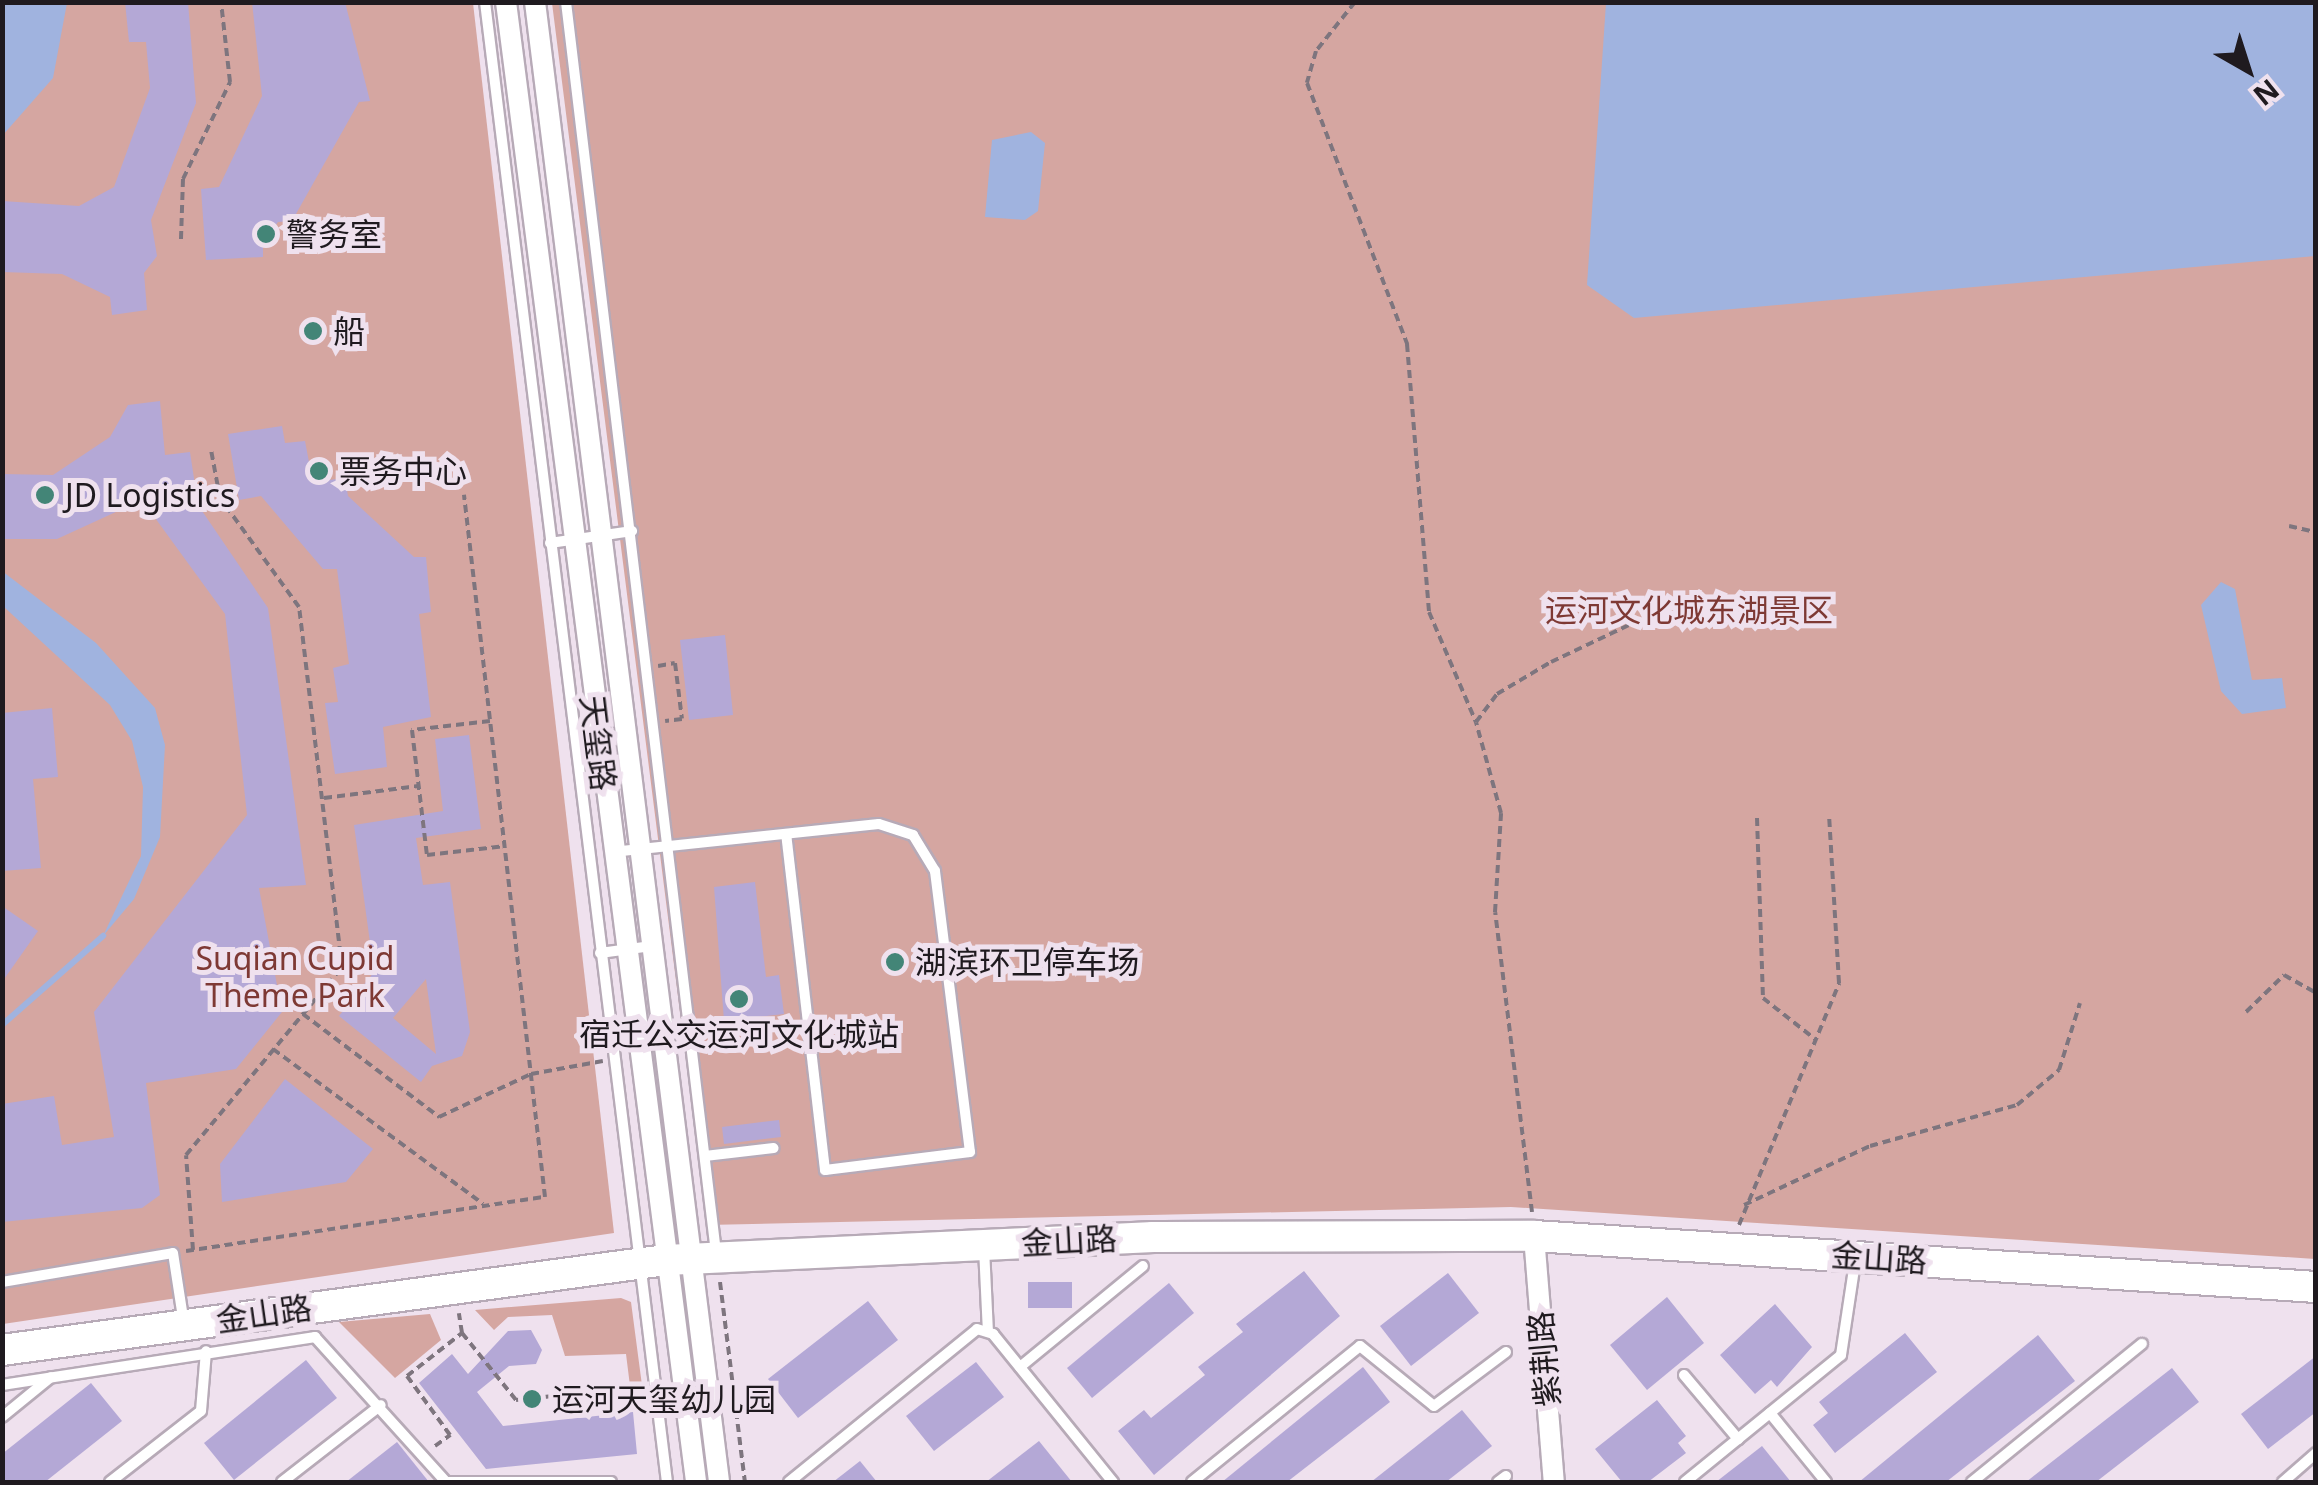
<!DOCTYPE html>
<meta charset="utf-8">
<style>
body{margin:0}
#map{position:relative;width:2318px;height:1485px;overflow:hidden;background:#efe1ee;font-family:"Noto Sans","Noto Sans SC",sans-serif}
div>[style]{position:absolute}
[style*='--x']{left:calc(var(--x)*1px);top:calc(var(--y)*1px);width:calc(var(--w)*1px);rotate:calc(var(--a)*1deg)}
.green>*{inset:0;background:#d5a6a1}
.water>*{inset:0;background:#a0b3df}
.stream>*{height:6px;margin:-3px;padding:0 3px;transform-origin:3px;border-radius:3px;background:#a0b3df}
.building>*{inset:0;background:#b4a8d6}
.path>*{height:4px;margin-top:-2px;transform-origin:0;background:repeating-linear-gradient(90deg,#7e757e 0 8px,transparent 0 13px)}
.roads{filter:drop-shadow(2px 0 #b7aab7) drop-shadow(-2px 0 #b7aab7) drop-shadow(0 2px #b7aab7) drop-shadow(0 -2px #b7aab7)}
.lane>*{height:10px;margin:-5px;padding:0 5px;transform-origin:5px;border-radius:5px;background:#fff}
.street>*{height:20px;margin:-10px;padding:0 10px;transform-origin:10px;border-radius:10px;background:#fff}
.secondary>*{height:30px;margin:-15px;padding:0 15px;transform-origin:15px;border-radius:15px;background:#fff}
.dots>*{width:28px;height:28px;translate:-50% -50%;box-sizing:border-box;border:5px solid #efe1ee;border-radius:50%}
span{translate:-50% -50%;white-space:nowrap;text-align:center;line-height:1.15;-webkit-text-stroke:10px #efe1ee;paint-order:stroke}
.poi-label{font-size:32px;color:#1f1a1f}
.left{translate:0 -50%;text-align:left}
.park-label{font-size:32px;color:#7e3934}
.street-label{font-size:32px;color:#1f1a1f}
.frame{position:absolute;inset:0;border:5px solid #1f1a1f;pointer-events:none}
.north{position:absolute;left:2198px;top:20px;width:100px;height:100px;-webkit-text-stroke:8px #efe1ee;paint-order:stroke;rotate:141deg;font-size:28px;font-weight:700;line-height:40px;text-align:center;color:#1f1a1f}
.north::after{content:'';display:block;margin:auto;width:35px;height:45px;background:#1f1a1f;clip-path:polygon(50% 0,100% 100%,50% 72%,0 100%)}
</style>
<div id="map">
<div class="green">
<div style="clip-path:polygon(2px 3px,473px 3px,614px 1233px,3px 1324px)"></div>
<div style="clip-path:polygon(552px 3px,2315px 3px,2315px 1259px,1511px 1207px,707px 1225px)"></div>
<div style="clip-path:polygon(621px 1298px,631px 1302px,643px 1393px,631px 1394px,626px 1354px,565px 1356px,552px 1315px,508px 1317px,494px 1330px,475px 1310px)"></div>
<div style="clip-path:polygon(430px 1314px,441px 1340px,395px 1378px,339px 1322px)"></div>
</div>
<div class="water">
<div style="clip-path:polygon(3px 2px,67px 3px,53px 78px,3px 135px)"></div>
<div style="clip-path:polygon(1606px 3px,2315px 3px,2315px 256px,1634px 318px,1587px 285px)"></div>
<div style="clip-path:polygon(1031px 132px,1045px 143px,1038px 211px,1025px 220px,985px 217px,992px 140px)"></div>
<div style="clip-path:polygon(2px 571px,96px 643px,155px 708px,165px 745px,160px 837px,134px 899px,103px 936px,141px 856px,143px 787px,132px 741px,110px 705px,3px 606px)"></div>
<div style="clip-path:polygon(2221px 582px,2235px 589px,2252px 680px,2282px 678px,2286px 708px,2242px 714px,2221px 691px,2201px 605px)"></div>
</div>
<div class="stream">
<div style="--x:2;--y:1025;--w:135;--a:-41.4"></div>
</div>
<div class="building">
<div style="clip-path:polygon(125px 2px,188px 2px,196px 103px,151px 220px,157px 256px,144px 273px,147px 310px,112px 315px,110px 297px,62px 274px,2px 272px,2px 201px,79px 206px,114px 187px,150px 88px,146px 42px,129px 42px)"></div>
<div style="clip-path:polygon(252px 2px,345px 2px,370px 101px,359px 102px,292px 221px,278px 222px,263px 243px,263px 257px,206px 260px,201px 189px,219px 187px,262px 96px)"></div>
<div style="clip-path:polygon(160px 401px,165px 455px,190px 452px,198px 505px,268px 608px,306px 885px,259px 888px,282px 1012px,236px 1069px,146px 1083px,160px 1195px,142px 1208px,2px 1222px,2px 1104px,54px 1096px,62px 1145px,114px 1137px,94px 1012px,247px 815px,225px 614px,142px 500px,57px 539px,2px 539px,2px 474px,53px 475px,110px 437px,128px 405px)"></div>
<div style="clip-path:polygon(282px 426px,285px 443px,305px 441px,309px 462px,325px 458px,329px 480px,345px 478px,348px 496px,414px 557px,426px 557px,431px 612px,419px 614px,431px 717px,383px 727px,387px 767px,335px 774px,325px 703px,338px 702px,333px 668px,349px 664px,337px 569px,323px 569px,261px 496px,239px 500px,228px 434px)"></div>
<div style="clip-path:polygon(725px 635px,733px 715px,689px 720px,680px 640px)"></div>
<div style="clip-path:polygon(52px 708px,58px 777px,33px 779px,41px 868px,2px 871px,2px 713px)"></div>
<div style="clip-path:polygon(evenodd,469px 735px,481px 829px,416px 838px,423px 885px,450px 882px,470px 1032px,462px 1056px,432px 1066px,421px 1082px,339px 1016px,374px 972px,354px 825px,443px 811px,435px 739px,469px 735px,426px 979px,436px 1054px,393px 1018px,426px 979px)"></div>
<div style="clip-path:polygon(755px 882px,766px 977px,779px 975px,784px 1014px,724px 1021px,714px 887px)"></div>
<div style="clip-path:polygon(2px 906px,38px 931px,2px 982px)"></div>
<div style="clip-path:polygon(285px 1079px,373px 1149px,346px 1182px,222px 1202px,220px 1164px)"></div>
<div style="clip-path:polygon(779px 1120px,781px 1137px,724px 1144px,722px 1127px)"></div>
<div style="clip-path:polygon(1304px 1271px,1340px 1316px,1154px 1475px,1118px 1431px,1144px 1410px,1151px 1418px,1205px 1375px,1198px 1367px,1243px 1332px,1236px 1324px)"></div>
<div style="clip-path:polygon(1448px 1273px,1479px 1313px,1411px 1366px,1380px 1326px)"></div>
<div style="clip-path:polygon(1028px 1282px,1072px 1282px,1072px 1308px,1028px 1308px)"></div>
<div style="clip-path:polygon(1169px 1283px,1194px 1313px,1092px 1398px,1067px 1368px)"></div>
<div style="clip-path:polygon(1667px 1297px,1704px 1343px,1647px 1390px,1610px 1345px)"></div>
<div style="clip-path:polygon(868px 1301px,898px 1340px,798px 1418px,768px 1379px)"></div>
<div style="clip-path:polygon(1775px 1304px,1812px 1347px,1777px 1387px,1771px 1380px,1755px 1394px,1720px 1355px)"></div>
<div style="clip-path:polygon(531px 1330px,542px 1350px,536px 1364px,509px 1366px,477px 1392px,503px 1426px,633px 1412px,637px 1454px,486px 1469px,419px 1383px,452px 1354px,468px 1374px,508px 1331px)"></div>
<div style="clip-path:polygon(1905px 1333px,1937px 1372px,1835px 1453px,1813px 1425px,1828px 1413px,1819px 1402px)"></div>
<div style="clip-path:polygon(2038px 1335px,2075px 1381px,1946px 1482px,1859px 1482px)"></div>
<div style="clip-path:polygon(2316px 1356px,2316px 1412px,2268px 1449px,2241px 1414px)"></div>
<div style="clip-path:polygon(306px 1360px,337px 1398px,234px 1480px,204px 1443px)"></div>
<div style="clip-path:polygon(976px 1362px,1004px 1397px,934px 1451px,906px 1416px)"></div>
<div style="clip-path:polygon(1363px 1367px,1390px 1402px,1287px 1482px,1222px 1482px)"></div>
<div style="clip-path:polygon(2172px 1368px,2199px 1402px,2096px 1482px,2026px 1482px)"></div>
<div style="clip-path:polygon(91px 1383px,122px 1421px,45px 1482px,2px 1482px,2px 1454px)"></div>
<div style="clip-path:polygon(1657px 1400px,1686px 1436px,1678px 1443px,1686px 1453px,1648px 1482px,1622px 1482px,1595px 1449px)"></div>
<div style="clip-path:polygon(1462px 1410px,1492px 1446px,1446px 1482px,1371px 1482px)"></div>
<div style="clip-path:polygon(1039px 1441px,1072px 1482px,986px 1482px)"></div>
<div style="clip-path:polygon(397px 1442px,429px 1482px,346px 1482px)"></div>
<div style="clip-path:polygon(1762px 1446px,1791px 1482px,1716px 1482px)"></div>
<div style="clip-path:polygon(860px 1461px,877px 1482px,833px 1482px)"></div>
</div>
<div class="path">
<div style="--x:1355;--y:2;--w:63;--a:128.5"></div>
<div style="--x:1316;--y:51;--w:33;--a:106"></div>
<div style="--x:1307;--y:83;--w:280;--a:69"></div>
<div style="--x:1407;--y:344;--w:269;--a:85.3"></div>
<div style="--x:1429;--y:612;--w:120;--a:66.9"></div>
<div style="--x:181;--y:239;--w:60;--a:-88.1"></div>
<div style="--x:183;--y:179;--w:108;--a:-64.1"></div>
<div style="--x:230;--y:82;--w:81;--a:-96.4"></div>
<div style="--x:2289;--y:526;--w:28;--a:13"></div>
<div style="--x:658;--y:666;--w:17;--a:-10"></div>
<div style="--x:675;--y:663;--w:56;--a:82.9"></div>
<div style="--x:682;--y:719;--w:17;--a:173"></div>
<div style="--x:490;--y:721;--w:79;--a:173.4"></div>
<div style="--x:412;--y:730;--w:126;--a:83.2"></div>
<div style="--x:427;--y:855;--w:79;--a:-6.6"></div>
<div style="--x:324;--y:798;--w:95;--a:-7.3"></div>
<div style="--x:1757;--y:818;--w:180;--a:88.1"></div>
<div style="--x:1763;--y:998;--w:66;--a:38.3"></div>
<div style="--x:2246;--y:1012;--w:53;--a:-44.2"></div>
<div style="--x:2284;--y:975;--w:37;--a:29"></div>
<div style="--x:303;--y:1014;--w:171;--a:37.1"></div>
<div style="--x:439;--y:1117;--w:102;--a:-25.1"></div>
<div style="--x:531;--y:1074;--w:73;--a:-10.2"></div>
<div style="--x:273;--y:1049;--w:261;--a:36.4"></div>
<div style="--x:1744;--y:1205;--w:139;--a:-25.1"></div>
<div style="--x:1870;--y:1146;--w:153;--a:-15.6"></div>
<div style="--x:2017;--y:1105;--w:55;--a:-39.8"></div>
<div style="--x:2059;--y:1070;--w:70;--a:-72.6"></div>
<div style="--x:1532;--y:1212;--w:302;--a:-97"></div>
<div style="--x:1495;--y:912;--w:99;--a:-86.5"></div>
<div style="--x:1501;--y:813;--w:94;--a:-105.4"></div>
<div style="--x:1476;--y:722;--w:35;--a:-53"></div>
<div style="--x:1497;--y:694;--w:63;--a:-30.7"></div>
<div style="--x:1551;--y:662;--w:154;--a:-25.4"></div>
<div style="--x:1739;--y:1225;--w:262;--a:-67.5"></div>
<div style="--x:1839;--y:983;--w:169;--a:-93.4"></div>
<div style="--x:193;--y:1250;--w:95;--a:-94.2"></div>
<div style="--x:186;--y:1155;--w:244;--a:-50.3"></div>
<div style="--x:342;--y:967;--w:363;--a:-96.8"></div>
<div style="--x:299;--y:607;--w:135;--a:-125.9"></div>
<div style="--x:220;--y:498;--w:49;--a:-100.6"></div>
<div style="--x:186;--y:1251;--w:363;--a:-8.6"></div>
<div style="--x:545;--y:1197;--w:707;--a:-96.58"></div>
<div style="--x:720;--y:1282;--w:202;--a:82.9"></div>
<div style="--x:462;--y:1333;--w:86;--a:51.1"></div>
<div style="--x:516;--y:1400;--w:112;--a:-6.2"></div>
<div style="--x:435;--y:1446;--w:19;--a:-36"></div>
<div style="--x:450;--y:1435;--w:73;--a:-126.1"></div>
<div style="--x:407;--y:1376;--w:70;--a:-38"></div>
<div style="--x:462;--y:1333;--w:20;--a:-99"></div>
</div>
<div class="roads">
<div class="lane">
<div style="--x:485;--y:2;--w:1491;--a:82.99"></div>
<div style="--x:566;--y:2;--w:1260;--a:83.16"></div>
<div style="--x:550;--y:543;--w:83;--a:-8.3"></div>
<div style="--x:612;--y:852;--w:268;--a:-6"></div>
<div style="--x:879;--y:824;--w:36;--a:18"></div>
<div style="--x:913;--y:835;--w:42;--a:58.6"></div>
<div style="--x:935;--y:871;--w:283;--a:82.9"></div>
<div style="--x:970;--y:1152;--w:146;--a:172.9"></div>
<div style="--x:825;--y:1170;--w:337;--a:-96.6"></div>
<div style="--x:600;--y:953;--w:52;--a:-7.7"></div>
<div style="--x:705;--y:1156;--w:69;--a:-6.6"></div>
<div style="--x:984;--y:1248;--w:84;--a:87.3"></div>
<div style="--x:2;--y:1282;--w:173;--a:-9.6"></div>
<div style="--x:173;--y:1253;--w:72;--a:81.2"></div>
<div style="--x:1020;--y:1367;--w:159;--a:-39.4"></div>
<div style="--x:1684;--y:1375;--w:84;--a:49.8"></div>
<div style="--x:2;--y:1385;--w:317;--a:-8.7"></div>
<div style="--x:315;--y:1337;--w:195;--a:47.9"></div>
<div style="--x:1770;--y:1413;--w:89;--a:50.9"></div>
<div style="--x:2;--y:1417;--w:63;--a:-39.2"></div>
<div style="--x:110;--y:1482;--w:115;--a:-38"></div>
<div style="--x:201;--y:1411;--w:60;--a:-85.2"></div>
<div style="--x:282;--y:1482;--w:125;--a:-37.9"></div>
<div style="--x:448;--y:1482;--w:163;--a:0"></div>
<div style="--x:789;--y:1482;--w:242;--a:-39.1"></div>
<div style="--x:977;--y:1329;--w:17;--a:17"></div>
<div style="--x:993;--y:1334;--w:191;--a:51"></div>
<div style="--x:1192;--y:1482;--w:216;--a:-39"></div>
<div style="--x:1360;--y:1346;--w:95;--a:39"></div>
<div style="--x:1434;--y:1406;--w:90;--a:-36.9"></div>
<div style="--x:1498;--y:1482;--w:10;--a:-37"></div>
<div style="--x:1685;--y:1482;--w:201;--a:-39.1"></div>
<div style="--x:1841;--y:1355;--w:94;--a:-81.4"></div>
<div style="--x:1972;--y:1482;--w:219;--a:-39.1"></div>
<div style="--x:2283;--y:1482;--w:44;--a:-41.3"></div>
</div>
<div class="street">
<div style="--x:506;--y:2;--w:1492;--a:82.68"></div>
<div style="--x:535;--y:2;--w:1491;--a:82.91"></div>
<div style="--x:1534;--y:1236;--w:247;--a:85.4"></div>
</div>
<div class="secondary">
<div style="--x:2;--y:1350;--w:670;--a:-7.72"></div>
<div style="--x:666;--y:1260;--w:488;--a:-2.7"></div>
<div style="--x:1153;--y:1237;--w:381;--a:-0.2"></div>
<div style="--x:1534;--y:1236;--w:784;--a:3.73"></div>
</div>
</div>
<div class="dots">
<div style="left:266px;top:234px;background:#438577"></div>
<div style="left:313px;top:331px;background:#438577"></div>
<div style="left:319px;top:471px;background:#438577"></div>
<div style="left:45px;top:495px;background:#438577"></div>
<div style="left:895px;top:962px;background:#438577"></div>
<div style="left:739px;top:999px;background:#438577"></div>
<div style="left:532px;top:1399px;background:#438577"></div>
</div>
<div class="poi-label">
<span class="left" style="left:286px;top:234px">警务室</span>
<span class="left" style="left:333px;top:331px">船</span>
<span class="left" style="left:339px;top:471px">票务中心</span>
<span class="left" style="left:65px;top:495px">JD Logistics</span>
<span class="left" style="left:915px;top:962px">湖滨环卫停车场</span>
<span style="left:739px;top:1034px">宿迁公交运河文化城站</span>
<span class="left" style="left:552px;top:1399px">运河天玺幼儿园</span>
</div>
<div class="park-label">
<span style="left:1689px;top:610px">运河文化城东湖景区</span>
<span style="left:295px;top:977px">Suqian Cupid<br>Theme Park</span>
</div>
<div class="street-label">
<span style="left:598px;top:743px;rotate:83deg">天玺路</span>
<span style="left:1069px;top:1241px;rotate:-3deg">金山路</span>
<span style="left:1879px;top:1258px;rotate:4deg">金山路</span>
<span style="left:264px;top:1314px;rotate:-8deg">金山路</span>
<span style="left:1544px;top:1359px;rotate:-95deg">紫荆路</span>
</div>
<div class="frame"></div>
<div class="north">N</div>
</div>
